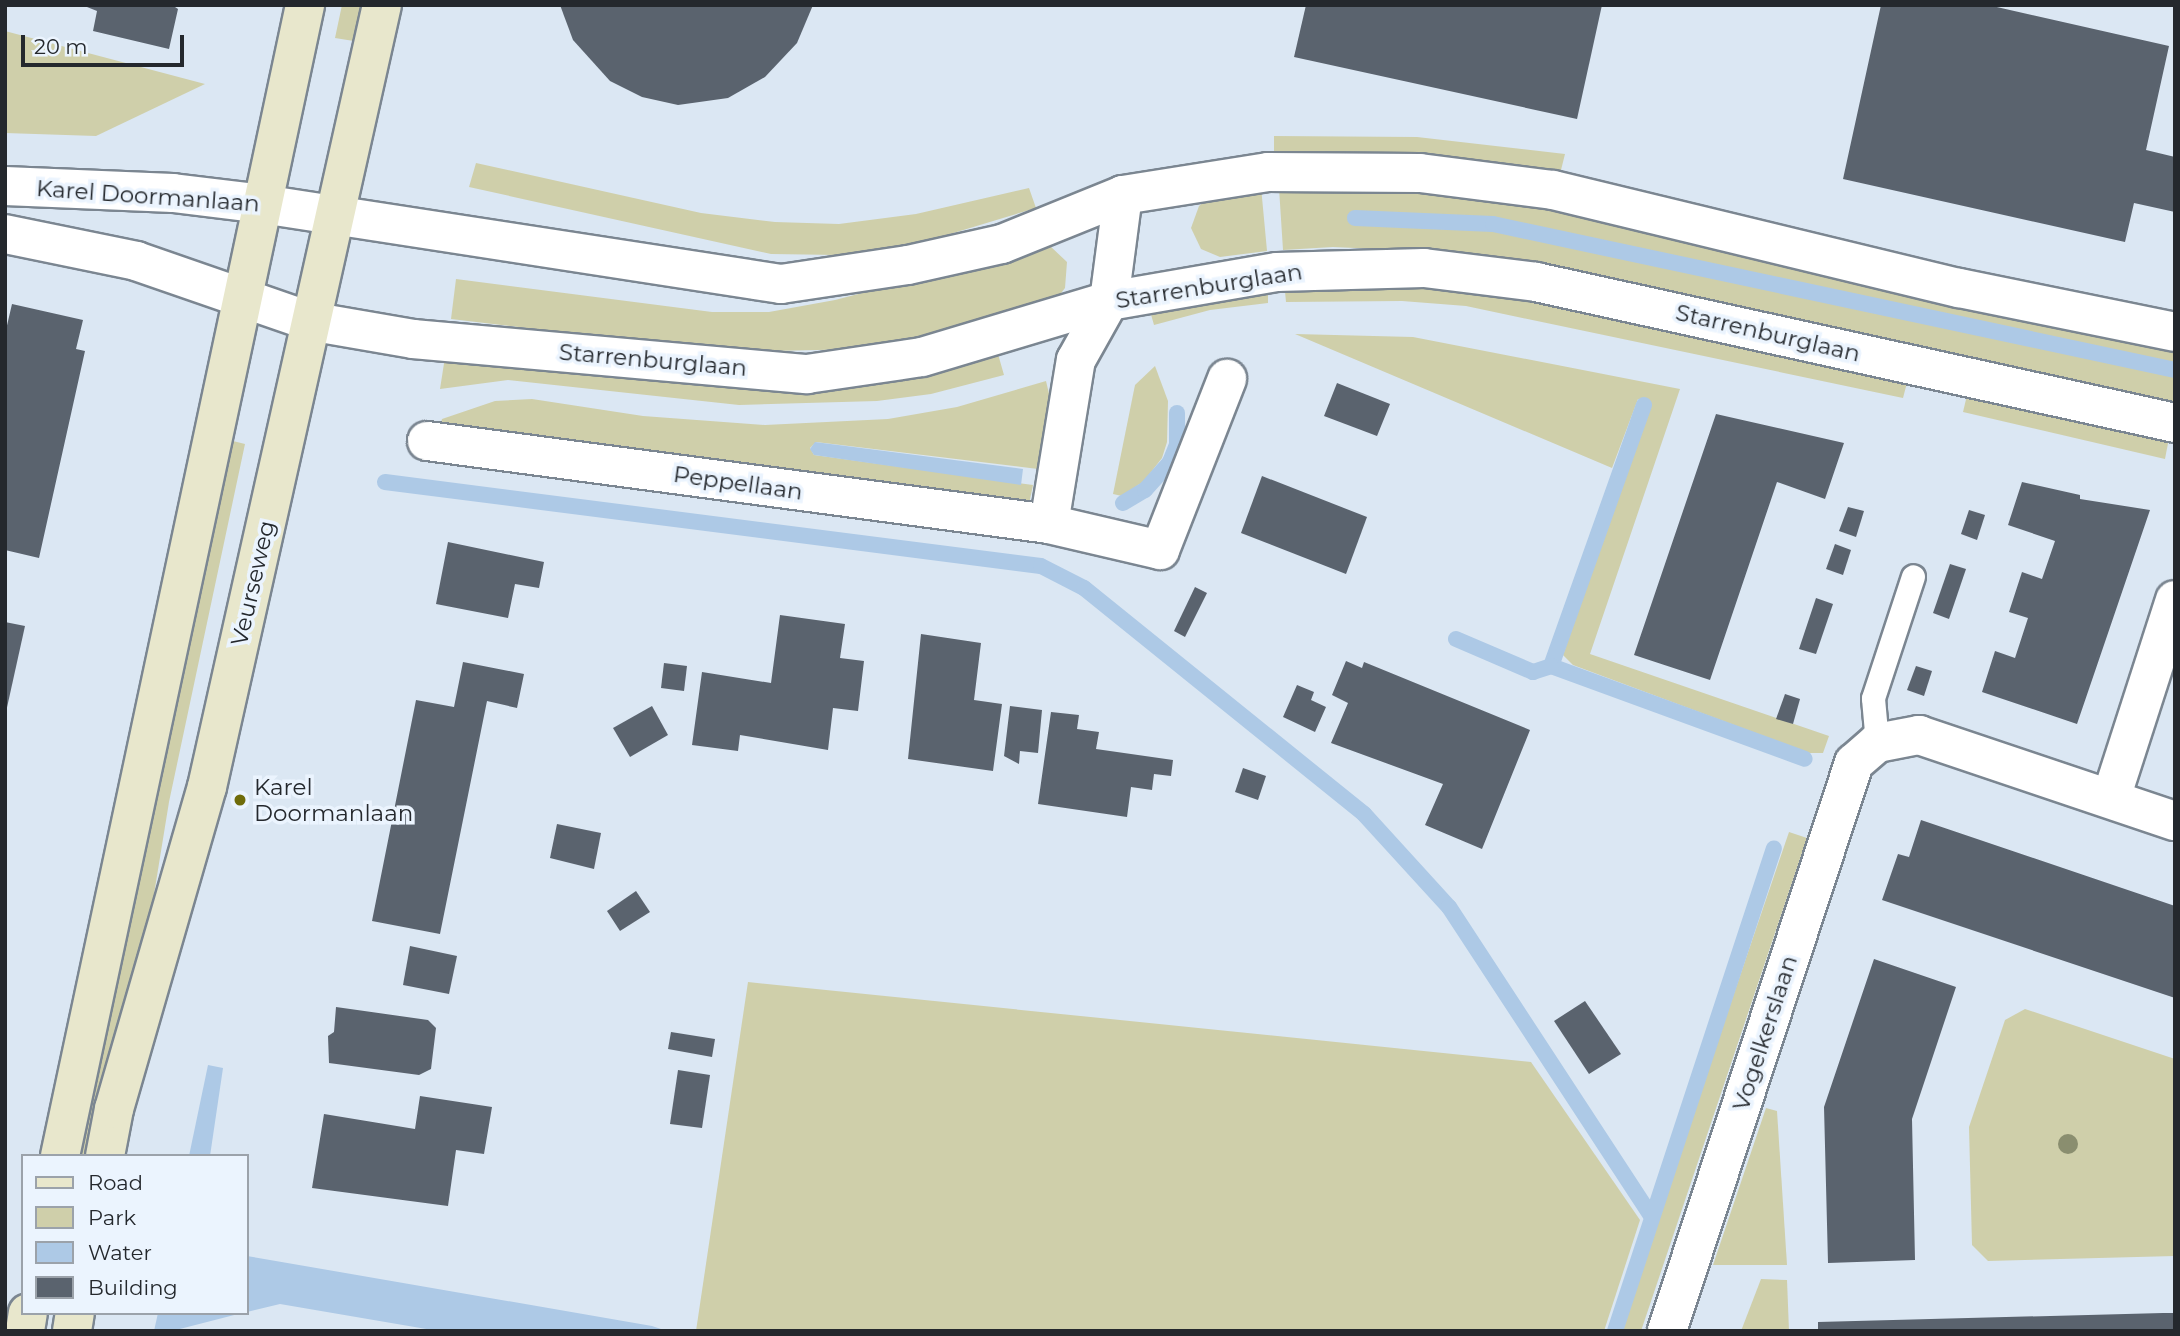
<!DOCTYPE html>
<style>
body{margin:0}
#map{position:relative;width:2180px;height:1336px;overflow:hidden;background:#dbe7f3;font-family:Montserrat,sans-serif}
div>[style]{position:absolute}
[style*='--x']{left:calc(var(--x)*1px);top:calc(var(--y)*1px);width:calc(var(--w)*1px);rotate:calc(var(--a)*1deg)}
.green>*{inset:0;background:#cfcfaa}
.water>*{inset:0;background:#adc9e6}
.stream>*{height:16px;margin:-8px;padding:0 8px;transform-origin:8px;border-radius:8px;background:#adc9e6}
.building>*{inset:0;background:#5a636e}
.roads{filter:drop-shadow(2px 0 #7b8691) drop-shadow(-2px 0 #7b8691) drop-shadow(0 2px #7b8691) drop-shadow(0 -2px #7b8691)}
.service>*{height:23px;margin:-11.5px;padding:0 11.5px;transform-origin:11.5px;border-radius:11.5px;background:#fff}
.minor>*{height:38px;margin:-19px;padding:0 19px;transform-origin:19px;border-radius:19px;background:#fff}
.tertiary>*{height:38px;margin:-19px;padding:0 19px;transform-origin:19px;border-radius:19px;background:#fff}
.secondary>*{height:38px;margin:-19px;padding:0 19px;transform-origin:19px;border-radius:19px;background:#e8e7cc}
.trees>*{width:20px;height:20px;margin:-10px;border-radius:50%;background:#8a8e6f}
.dots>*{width:19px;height:19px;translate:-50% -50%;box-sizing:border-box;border:4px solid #ebf4fe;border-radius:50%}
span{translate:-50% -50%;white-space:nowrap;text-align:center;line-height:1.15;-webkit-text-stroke:7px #ebf4fe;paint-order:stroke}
.street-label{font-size:23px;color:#24282d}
.poi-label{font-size:23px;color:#24282d}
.left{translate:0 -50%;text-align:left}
.frame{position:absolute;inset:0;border:7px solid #24282d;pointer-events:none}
.legend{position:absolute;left:21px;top:1154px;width:228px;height:161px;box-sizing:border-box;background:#ebf4fe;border:2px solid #9ba2aa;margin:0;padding:9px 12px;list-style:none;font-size:21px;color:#24282d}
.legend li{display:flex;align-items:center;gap:14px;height:35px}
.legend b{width:35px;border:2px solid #9ba2aa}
.scale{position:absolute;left:21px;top:35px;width:163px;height:32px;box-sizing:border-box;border:4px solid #24282d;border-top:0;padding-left:9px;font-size:21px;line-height:24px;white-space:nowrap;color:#24282d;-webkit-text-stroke:5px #ebf4fe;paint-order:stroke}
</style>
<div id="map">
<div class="green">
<div style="clip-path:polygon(342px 5px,368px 5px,360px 42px,335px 38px)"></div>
<div style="clip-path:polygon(5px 31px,205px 84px,96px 136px,5px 133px)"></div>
<div style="clip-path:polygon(1274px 136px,1417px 137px,1565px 154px,1560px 174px,1274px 156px)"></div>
<div style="clip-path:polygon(476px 163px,701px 213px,775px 222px,839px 224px,916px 214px,1029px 188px,1036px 208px,907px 247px,838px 255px,771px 254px,469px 187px)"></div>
<div style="clip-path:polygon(1261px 187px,1267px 251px,1220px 257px,1201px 249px,1191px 228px,1199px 206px,1216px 191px)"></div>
<div style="clip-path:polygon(1279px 188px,1490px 194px,2175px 341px,2175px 406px,1446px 252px,1333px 247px,1283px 250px)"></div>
<div style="clip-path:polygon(1049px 245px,1067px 262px,1065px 288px,1051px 306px,923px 340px,861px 349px,728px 352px,451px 319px,456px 279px,712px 312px,769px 312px,835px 300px)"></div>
<div style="clip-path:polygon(1367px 278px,1537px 296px,1908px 379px,1903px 398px,1466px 306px,1402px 301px,1286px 302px,1284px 281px)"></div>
<div style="clip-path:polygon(1268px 282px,1268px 303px,1210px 310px,1154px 325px,1148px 304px)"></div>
<div style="clip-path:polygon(1295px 334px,1413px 337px,1680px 389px,1590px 654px,1829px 736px,1823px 753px,1809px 753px,1573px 665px,1563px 655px,1651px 402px,1638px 399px,1612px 468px)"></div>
<div style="clip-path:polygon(998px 354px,1004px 375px,931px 394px,877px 401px,739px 405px,508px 380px,440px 389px,445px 357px)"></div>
<div style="clip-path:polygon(1155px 366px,1168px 401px,1167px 442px,1162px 458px,1144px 481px,1122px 496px,1113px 494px,1135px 385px)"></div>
<div style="clip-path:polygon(1046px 381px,1051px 402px,1038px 469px,816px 442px,810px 448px,814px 455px,1033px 485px,1029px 504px,440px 426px,442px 419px,495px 401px,532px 399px,643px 416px,765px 425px,888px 419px,957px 407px)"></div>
<div style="clip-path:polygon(1968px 391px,2169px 438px,2165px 459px,1963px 412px)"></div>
<div style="clip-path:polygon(225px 439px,245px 444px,169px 802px,150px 919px,92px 1156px,72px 1156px)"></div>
<div style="clip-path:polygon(1789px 832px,1807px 838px,1641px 1331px,1619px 1331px)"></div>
<div style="clip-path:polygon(748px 982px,1531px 1062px,1640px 1220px,1604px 1331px,696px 1331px)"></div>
<div style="clip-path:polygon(2025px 1009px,2175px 1059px,2175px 1256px,1988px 1261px,1972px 1245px,1969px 1127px,2005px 1020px)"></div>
<div style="clip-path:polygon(1766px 1108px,1777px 1111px,1787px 1265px,1713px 1265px)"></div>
<div style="clip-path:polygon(1761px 1279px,1787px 1280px,1789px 1331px,1741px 1331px)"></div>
</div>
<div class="water">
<div style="clip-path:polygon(815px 442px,1023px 469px,1021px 485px,814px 455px,810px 449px)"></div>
<div style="clip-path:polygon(208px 1065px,223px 1068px,210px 1156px,189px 1156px)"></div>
<div style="clip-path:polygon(247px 1256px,652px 1326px,667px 1331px,438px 1331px,280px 1304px,247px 1312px)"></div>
<div style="clip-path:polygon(158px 1313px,242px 1313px,172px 1331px,154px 1331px)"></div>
</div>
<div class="stream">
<div style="--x:1355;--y:218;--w:138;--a:2.5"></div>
<div style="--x:1493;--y:224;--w:697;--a:12.08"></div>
<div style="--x:1644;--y:405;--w:277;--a:109.6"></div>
<div style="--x:1551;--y:666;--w:270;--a:20.1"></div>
<div style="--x:385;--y:482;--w:661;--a:7.3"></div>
<div style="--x:1041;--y:566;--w:48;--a:27.1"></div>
<div style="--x:1084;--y:588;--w:360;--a:38.9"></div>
<div style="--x:1364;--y:814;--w:126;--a:47.6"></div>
<div style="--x:1449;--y:907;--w:367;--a:56.8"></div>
<div style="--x:1123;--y:503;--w:26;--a:-31"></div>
<div style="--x:1145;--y:490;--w:38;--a:-48"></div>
<div style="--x:1170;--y:462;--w:18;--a:-68"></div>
<div style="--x:1177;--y:445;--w:32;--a:-90"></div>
<div style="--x:1456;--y:639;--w:84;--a:23.2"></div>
<div style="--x:1533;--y:672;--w:19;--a:-18"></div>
<div style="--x:1615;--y:1331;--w:508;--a:-71.78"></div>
</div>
<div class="building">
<div style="clip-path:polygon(82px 5px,172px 5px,178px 9px,169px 49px,93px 31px,97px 11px)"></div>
<div style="clip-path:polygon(560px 5px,813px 5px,797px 43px,765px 77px,728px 98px,678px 105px,642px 97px,610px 81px,573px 40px)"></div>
<div style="clip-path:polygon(1306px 5px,1602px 5px,1577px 119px,1294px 57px)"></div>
<div style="clip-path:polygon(1881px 5px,1988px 5px,2169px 46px,2146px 150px,2175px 157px,2175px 212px,2134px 203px,2125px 242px,1843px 179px)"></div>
<div style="clip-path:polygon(12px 304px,83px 320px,76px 349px,85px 351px,39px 558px,5px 550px,5px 334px)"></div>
<div style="clip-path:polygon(1337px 383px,1390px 404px,1377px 436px,1324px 416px)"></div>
<div style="clip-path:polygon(1716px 414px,1844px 443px,1825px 499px,1777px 482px,1710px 680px,1634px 655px)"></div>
<div style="clip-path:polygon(1262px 476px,1367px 517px,1346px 574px,1241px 533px)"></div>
<div style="clip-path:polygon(2022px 482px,2080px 495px,2080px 499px,2150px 510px,2077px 724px,1982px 692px,1995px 651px,2015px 658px,2028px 618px,2009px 612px,2022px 572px,2042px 579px,2055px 541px,2008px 525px)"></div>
<div style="clip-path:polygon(1848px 507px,1864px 511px,1856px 537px,1839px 531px)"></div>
<div style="clip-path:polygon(1969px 510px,1985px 515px,1977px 540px,1961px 534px)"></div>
<div style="clip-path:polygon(448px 542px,544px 562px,539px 588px,515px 584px,508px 618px,436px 604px)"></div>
<div style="clip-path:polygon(1835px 544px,1851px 550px,1843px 575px,1826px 569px)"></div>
<div style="clip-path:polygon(1950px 564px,1966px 569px,1949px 619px,1933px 613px)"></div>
<div style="clip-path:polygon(1195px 587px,1207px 593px,1185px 637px,1174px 631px)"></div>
<div style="clip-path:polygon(1816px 598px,1833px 604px,1816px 654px,1799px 649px)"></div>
<div style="clip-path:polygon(780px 615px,845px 624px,840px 658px,864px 661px,858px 711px,833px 708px,828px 750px,740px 735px,738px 751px,692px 745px,702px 672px,771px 683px)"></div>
<div style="clip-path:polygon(5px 622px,25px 626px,6px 712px,5px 712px)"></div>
<div style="clip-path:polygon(921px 634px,981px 643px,974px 700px,1002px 704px,993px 771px,908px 759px)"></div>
<div style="clip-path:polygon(1346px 661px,1362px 668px,1364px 662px,1530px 730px,1482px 849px,1425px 825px,1443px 784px,1331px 743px,1348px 703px,1332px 695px)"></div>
<div style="clip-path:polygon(463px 662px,524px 674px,517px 708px,487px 701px,440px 934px,372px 921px,416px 700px,454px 707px)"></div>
<div style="clip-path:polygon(664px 663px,687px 666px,684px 691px,661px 688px)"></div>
<div style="clip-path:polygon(1916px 666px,1932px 671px,1924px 696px,1907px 690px)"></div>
<div style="clip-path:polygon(1297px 685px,1314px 692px,1311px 700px,1326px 707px,1315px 732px,1283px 717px)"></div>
<div style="clip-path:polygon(1785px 694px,1800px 699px,1793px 724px,1776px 719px)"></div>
<div style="clip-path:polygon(652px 706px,668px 735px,630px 757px,613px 728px)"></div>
<div style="clip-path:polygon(1010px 706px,1042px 710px,1038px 753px,1020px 751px,1019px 764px,1004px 756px)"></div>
<div style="clip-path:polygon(1051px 712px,1079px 715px,1077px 729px,1099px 732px,1096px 749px,1173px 760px,1171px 776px,1154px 774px,1152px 790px,1131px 787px,1127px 817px,1038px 804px)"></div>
<div style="clip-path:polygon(1243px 768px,1266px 776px,1258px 800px,1235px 792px)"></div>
<div style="clip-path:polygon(1921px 820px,2175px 906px,2175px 998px,1882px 900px,1898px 854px,1909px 857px)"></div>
<div style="clip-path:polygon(557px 824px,601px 833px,594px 869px,550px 858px)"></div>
<div style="clip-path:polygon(636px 891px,650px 912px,620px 931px,607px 911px)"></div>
<div style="clip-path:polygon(410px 946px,457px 956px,449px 994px,403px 985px)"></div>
<div style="clip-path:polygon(1874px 959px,1956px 987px,1912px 1119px,1915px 1260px,1828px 1263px,1824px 1107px)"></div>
<div style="clip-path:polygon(1585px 1001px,1621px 1054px,1589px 1074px,1554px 1021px)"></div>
<div style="clip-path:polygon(336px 1007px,428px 1020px,436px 1028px,431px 1069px,419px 1075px,329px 1063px,328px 1036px,334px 1032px)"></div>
<div style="clip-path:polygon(671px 1032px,715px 1039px,712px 1057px,668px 1049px)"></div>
<div style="clip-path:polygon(678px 1070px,710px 1075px,702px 1128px,670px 1124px)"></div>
<div style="clip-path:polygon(420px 1096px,492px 1107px,484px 1154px,456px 1150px,448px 1206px,312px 1188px,324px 1114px,415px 1129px)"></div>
<div style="clip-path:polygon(2163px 1313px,2175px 1313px,2175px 1331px,1818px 1331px,1818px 1322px)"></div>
</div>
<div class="roads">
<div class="service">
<div style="--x:1877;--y:743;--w:45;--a:-95.1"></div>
<div style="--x:1873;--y:698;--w:128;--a:-71.8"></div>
</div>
<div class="minor">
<div style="--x:427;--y:441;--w:628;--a:7.6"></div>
<div style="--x:1049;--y:524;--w:114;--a:13.2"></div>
<div style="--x:1160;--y:550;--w:184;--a:-68.6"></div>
<div style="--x:1049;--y:524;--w:166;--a:-80.7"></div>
<div style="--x:1076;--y:360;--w:68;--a:-60.8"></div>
<div style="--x:1109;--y:301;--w:107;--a:-82.5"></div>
<div style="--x:2111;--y:798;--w:208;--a:-72.1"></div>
<div style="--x:1667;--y:1331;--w:598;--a:-71.78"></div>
<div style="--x:1854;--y:763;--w:30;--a:-41"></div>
<div style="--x:1877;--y:743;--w:43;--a:-10.8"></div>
<div style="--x:1919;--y:735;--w:270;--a:18.6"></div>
</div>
<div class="tertiary">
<div style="--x:5;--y:186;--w:168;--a:2.4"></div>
<div style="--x:173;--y:193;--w:90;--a:7"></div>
<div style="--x:262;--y:204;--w:525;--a:8.76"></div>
<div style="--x:781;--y:284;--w:128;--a:-8.5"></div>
<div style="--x:908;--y:265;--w:96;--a:-12.6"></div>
<div style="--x:1002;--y:244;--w:131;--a:-22"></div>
<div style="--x:1123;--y:195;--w:147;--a:-9"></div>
<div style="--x:1268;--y:172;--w:152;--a:0.4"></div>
<div style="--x:1420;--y:173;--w:134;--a:7.3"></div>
<div style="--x:1553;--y:190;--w:418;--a:13.6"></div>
<div style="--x:1959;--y:288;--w:220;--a:11.5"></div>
<div style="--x:5;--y:234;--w:134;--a:11.6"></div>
<div style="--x:136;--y:261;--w:183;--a:19.1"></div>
<div style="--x:309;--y:321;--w:106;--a:9.8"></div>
<div style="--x:413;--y:339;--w:396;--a:5.1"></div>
<div style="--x:807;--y:374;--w:116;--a:-8.4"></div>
<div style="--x:922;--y:357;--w:195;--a:-16.7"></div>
<div style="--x:1109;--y:301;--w:170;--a:-9.8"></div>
<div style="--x:1277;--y:272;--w:147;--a:-1.6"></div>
<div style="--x:1424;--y:268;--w:113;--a:7.1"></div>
<div style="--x:1536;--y:282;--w:654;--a:12.44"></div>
</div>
<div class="secondary">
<div style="--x:60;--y:1156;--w:1177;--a:-77.98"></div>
<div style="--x:105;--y:1156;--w:48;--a:-79.2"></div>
<div style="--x:114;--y:1109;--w:335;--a:-73.9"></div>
<div style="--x:207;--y:787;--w:801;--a:-77.39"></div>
<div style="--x:25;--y:1331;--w:18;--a:-81"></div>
<div style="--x:72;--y:1331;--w:18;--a:-81"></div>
</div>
</div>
<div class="trees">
<div style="left:2068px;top:1144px"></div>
</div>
<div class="dots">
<div style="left:240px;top:800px;background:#6f6c0a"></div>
</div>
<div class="street-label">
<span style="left:148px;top:196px;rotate:4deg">Karel Doormanlaan</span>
<span style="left:1209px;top:286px;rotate:-9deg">Starrenburglaan</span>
<span style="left:1768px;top:333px;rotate:13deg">Starrenburglaan</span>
<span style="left:653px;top:360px;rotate:5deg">Starrenburglaan</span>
<span style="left:738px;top:483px;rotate:8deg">Peppellaan</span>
<span style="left:253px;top:583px;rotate:-77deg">Veurseweg</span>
<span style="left:1765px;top:1033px;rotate:-72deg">Vogelkerslaan</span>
</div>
<div class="poi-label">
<span class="left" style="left:254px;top:800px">Karel<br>Doormanlaan</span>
</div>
<div class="frame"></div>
<ul class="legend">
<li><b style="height:9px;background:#e8e7cc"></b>Road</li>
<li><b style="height:19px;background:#cfcfaa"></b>Park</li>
<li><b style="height:19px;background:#adc9e6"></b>Water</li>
<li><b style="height:19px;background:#5a636e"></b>Building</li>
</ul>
<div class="scale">20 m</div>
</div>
